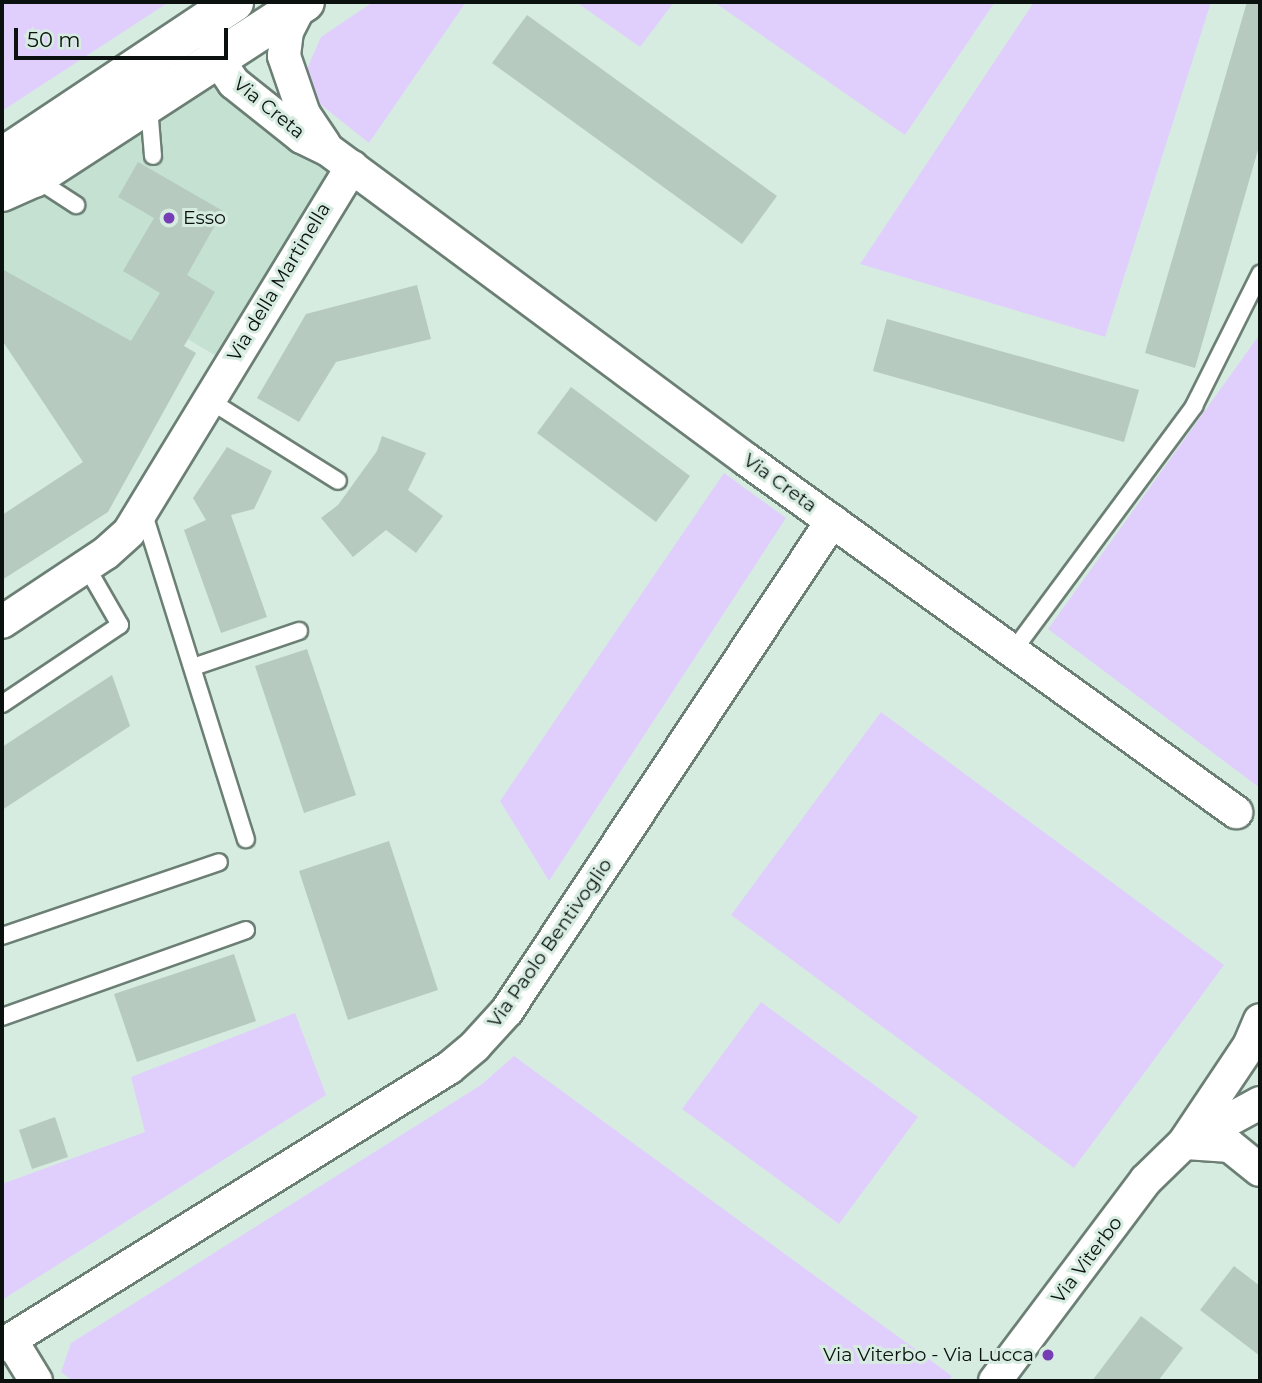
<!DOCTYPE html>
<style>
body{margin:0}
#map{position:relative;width:1262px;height:1383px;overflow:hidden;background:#d7ece1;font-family:Montserrat,sans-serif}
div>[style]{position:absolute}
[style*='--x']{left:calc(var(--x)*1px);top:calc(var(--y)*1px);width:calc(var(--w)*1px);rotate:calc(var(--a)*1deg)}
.built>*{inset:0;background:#c4e1d2}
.green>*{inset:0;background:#e0cffc}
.building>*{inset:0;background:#b6cabf}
.roads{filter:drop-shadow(2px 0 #6c7f75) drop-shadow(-2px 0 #6c7f75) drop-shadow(0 2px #6c7f75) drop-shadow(0 -2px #6c7f75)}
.service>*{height:16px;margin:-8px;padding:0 8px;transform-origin:8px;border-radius:8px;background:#fff}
.minor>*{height:32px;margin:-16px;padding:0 16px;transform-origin:16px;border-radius:16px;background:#fff}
.tertiary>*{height:38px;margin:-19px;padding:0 19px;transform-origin:19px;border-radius:19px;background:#fff}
.dots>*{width:19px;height:19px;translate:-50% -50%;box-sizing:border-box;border:4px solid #d7ece1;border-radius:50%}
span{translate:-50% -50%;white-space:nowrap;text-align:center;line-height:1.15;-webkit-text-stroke:6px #d7ece1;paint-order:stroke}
.street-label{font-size:19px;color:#0a110e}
.poi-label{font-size:19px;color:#0a110e}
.left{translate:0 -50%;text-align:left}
.right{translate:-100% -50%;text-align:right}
.frame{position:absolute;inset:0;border:4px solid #0a110e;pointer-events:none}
.scale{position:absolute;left:14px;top:28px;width:214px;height:32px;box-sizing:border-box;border:4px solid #0a110e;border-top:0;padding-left:9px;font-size:21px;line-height:24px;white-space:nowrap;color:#0a110e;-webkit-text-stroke:5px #d7ece1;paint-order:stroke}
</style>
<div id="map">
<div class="built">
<div style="clip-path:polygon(198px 60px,222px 94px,248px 118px,284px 147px,331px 173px,223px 360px,154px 319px,78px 454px,2px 340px,2px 186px)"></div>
</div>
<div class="green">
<div style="clip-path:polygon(2px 2px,169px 2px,2px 111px)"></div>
<div style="clip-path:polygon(373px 2px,466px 2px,369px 143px,320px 104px,307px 69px,321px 37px)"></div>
<div style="clip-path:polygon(576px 2px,674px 2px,640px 47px)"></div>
<div style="clip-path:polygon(714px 2px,995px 2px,905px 135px)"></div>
<div style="clip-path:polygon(1034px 2px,1211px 2px,1105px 337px,860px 264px)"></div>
<div style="clip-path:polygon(1260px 334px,1259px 691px,1260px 788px,1048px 629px)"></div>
<div style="clip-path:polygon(724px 473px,786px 518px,549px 881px,500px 801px)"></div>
<div style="clip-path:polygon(881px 712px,1224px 965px,1074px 1168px,731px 915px)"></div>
<div style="clip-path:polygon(761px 1002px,918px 1117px,839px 1224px,682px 1109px)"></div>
<div style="clip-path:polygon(295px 1013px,326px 1095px,2px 1300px,2px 1184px,145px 1132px,131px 1077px)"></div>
<div style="clip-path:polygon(514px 1056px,952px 1376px,948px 1381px,73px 1381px,61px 1372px,71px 1343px,481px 1085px)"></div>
</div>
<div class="building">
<div style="clip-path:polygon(1247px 2px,1260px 2px,1260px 143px,1195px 368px,1145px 353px)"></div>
<div style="clip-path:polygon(527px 15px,777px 196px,742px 244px,492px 63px)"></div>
<div style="clip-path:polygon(138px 162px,223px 211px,187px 275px,215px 292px,184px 346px,196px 353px,108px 512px,2px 580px,2px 515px,83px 462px,2px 340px,2px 269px,131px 341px,160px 293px,123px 271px,154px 218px,118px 197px)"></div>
<div style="clip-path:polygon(417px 285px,431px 339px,336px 362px,299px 422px,257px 398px,306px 314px)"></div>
<div style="clip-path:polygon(887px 319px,1139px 390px,1124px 442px,873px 371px)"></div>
<div style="clip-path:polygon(571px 387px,690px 476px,656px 522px,537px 433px)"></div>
<div style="clip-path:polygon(382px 436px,426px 453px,408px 490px,443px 516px,416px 553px,386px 530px,353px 557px,321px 518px,338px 505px,377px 451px)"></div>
<div style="clip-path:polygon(227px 447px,272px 471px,254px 509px,231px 515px,267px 617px,221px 633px,184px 530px,206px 520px,193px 498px)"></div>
<div style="clip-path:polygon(307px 649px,356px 795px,304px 813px,255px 666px)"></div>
<div style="clip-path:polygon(112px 675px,130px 726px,2px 810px,2px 747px)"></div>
<div style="clip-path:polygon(389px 841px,438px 990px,348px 1020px,299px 871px)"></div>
<div style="clip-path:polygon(234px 954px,256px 1021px,137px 1062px,114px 994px)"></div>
<div style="clip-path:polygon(55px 1117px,68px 1157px,32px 1169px,19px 1130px)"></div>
<div style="clip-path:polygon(1234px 1266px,1260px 1286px,1260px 1356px,1200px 1310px)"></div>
<div style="clip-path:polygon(1141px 1316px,1183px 1348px,1158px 1381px,1092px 1381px)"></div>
</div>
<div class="roads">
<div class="service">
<div style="--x:149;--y:107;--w:49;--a:85.3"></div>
<div style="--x:36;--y:179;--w:48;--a:33"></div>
<div style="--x:209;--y:400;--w:152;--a:32.1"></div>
<div style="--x:143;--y:511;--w:344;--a:72.6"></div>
<div style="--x:1013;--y:651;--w:305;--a:-53.5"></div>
<div style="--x:1194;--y:406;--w:148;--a:-63.4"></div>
<div style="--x:193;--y:667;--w:112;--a:-18.8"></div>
<div style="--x:2;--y:704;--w:142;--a:-33.8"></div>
<div style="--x:120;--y:625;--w:68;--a:-120"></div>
<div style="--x:2;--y:936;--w:229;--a:-18.8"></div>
<div style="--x:2;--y:1017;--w:259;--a:-19.6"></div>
</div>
<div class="minor">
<div style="--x:302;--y:2;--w:33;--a:117"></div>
<div style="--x:287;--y:31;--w:25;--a:97"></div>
<div style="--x:284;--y:56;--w:61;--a:71"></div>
<div style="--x:304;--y:114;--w:36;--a:56"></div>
<div style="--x:213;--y:35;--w:23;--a:80"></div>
<div style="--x:217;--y:58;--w:30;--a:56"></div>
<div style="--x:234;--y:83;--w:87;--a:38.5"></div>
<div style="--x:302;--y:137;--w:28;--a:26"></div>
<div style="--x:327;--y:149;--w:523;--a:36.52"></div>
<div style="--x:747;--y:460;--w:603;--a:35.75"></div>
<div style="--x:2;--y:622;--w:125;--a:-33.6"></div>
<div style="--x:106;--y:553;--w:31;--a:-42"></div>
<div style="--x:129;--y:532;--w:428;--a:-58.6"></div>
<div style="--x:1186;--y:1143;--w:84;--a:-28.4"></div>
<div style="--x:1186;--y:1143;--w:44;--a:3.9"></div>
<div style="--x:1230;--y:1146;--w:38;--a:39"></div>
<div style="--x:11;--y:1340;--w:48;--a:58.6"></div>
<div style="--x:2;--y:1345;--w:526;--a:-31.79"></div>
<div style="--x:449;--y:1068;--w:34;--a:-40"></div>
<div style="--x:475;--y:1046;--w:47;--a:-47.6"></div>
<div style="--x:507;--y:1011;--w:588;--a:-56.45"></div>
<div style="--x:995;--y:1381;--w:251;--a:-53.1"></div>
<div style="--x:1146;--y:1180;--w:53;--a:-44.2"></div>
<div style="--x:1184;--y:1143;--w:117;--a:-56.2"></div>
<div style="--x:1249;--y:1046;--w:28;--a:-67"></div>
</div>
<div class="tertiary">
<div style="--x:2;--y:157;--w:279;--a:-33.7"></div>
<div style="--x:2;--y:192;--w:35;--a:-24"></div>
<div style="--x:34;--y:178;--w:323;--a:-33"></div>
</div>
</div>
<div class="dots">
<div style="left:169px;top:218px;background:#763db4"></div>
<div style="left:1048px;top:1355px;background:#763db4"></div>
</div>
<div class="street-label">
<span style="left:269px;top:108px;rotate:39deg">Via Creta</span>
<span style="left:279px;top:282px;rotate:-59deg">Via della Martinella</span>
<span style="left:780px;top:483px;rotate:36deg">Via Creta</span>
<span style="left:550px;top:943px;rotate:-55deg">Via Paolo Bentivoglio</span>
<span style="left:1087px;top:1260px;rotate:-53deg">Via Viterbo</span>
</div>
<div class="poi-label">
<span class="left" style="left:183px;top:218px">Esso</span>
<span class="right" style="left:1034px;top:1355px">Via Viterbo - Via Lucca</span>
</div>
<div class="frame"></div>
<div class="scale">50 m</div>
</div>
